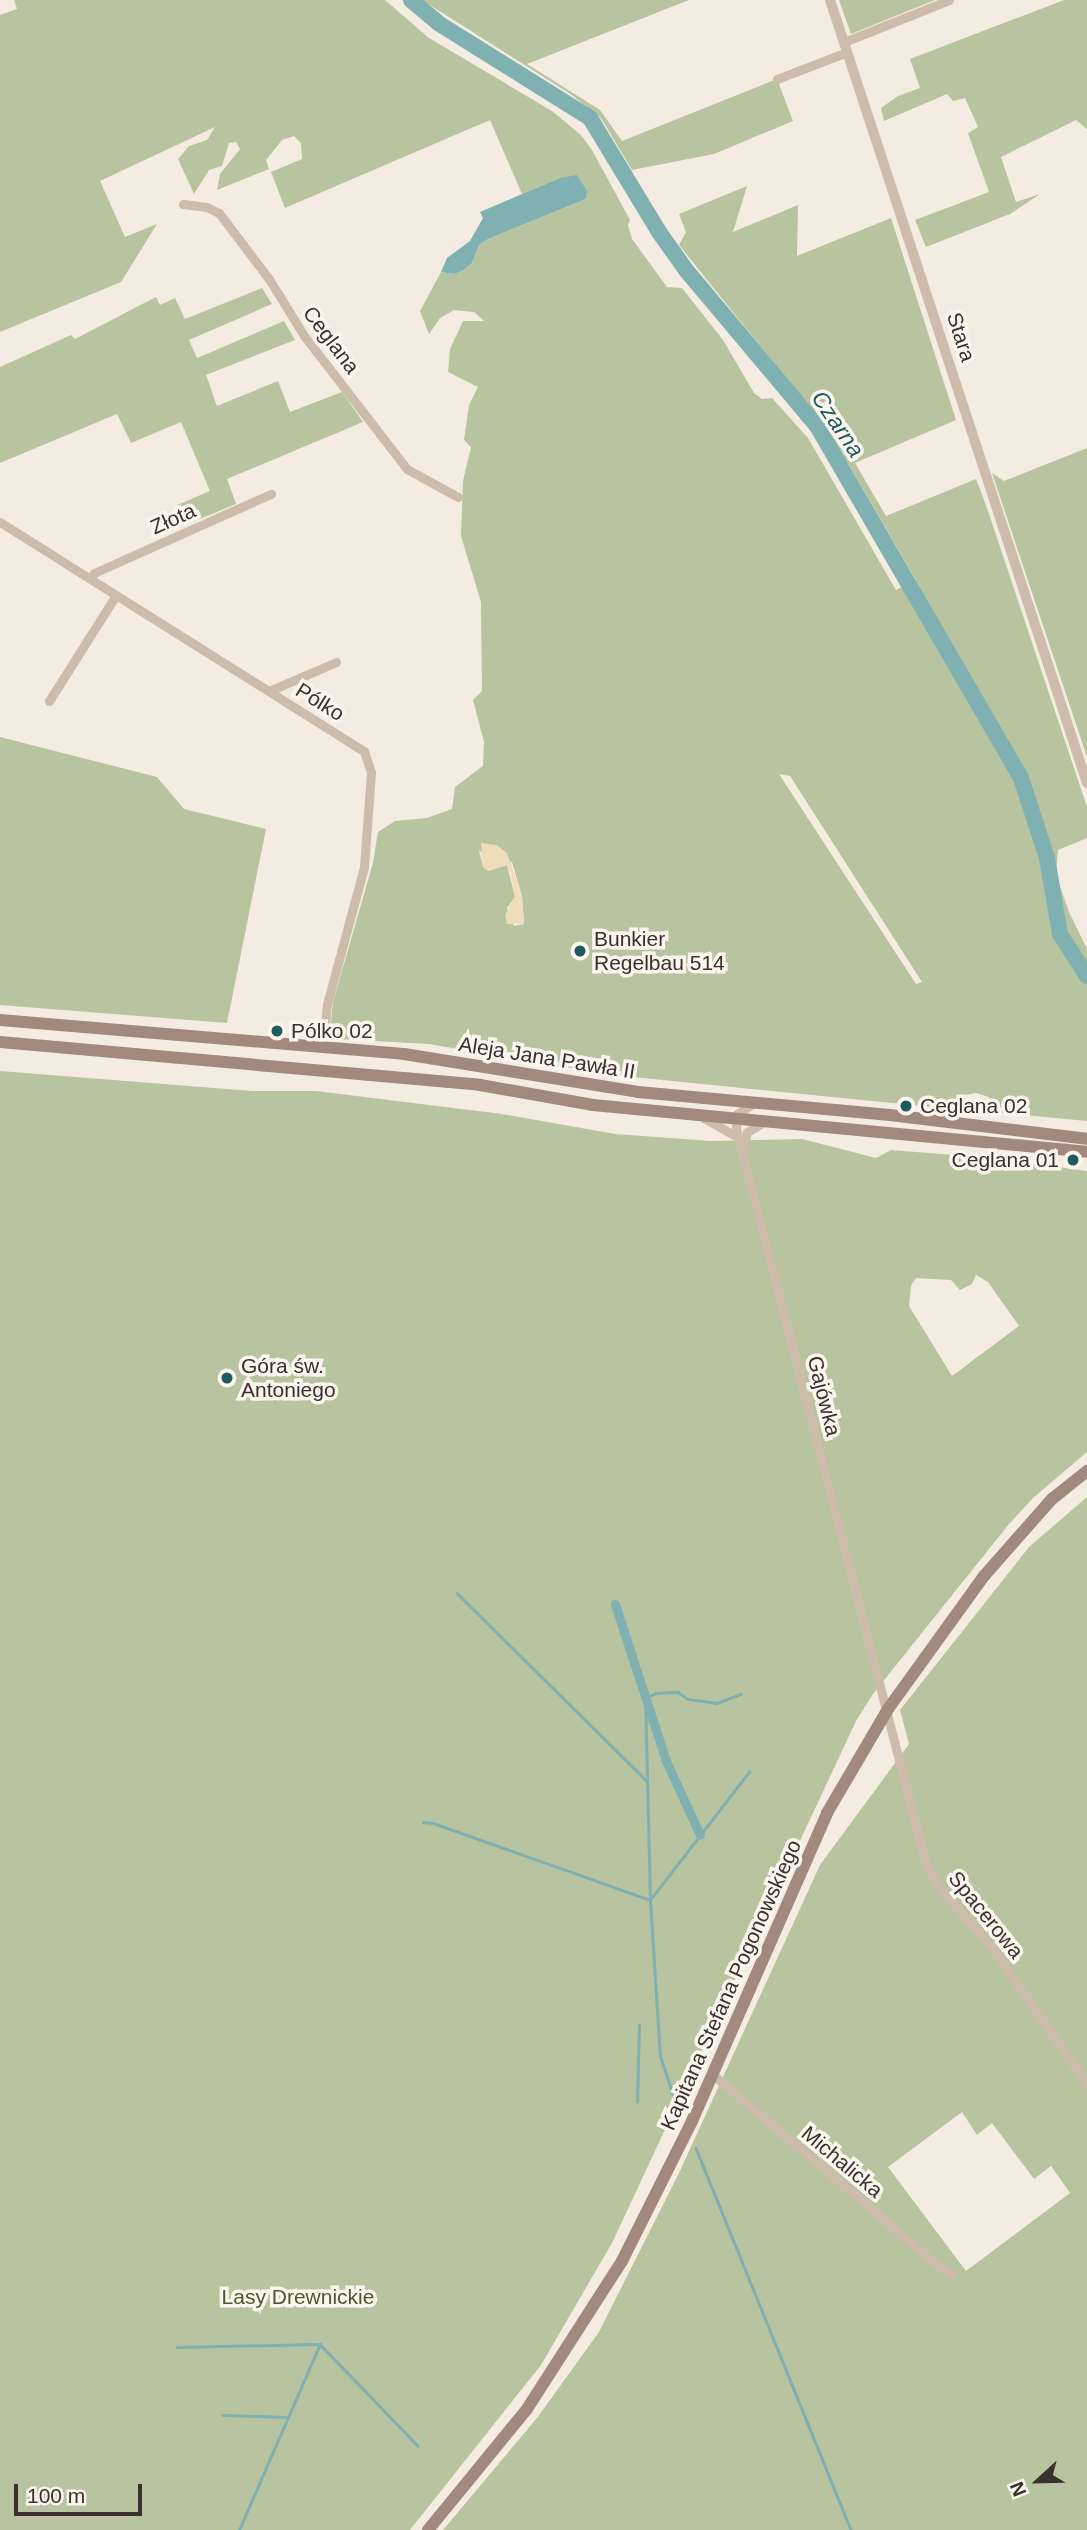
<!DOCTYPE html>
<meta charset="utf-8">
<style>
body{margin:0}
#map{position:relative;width:1087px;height:2530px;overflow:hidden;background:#f4ebe1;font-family:Arial,sans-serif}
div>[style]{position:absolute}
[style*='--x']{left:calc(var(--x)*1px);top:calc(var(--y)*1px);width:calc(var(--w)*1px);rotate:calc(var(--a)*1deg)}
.green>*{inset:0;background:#b8c4a0}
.sand>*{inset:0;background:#efdcb8}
.water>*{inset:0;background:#7fb0b2}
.stream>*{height:2.5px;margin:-1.25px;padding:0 1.25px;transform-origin:1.25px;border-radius:1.25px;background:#7fb0b2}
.canal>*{height:9px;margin:-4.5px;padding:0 4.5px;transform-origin:4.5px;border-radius:4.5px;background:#7fb0b2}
.river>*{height:16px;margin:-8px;padding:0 8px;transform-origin:8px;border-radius:8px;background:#7fb0b2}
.minor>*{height:9px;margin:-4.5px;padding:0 4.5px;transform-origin:4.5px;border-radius:4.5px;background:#cdbbac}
.tertiary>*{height:10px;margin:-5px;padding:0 5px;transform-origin:5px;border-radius:5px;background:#cdbbac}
.secondary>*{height:12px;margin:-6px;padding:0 6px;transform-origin:6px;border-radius:6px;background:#a18a7d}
.dots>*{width:19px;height:19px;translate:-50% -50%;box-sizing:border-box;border:4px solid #fbf5ee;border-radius:50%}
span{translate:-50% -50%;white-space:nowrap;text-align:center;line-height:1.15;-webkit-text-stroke:7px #fbf5ee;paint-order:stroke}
.street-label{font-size:21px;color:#3b302b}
.poi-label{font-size:21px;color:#3b302b}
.left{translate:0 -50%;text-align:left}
.right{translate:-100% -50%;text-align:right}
.park-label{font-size:21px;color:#4a5a2e}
.water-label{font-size:23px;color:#1f5a5e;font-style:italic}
.north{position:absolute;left:1003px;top:2446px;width:70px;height:70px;-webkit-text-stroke:5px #fbf5ee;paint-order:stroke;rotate:248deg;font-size:19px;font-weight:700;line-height:28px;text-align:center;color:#3b302b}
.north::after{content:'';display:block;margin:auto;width:24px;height:32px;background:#3b302b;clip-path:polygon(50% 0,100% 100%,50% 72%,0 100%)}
.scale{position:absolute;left:14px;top:2484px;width:128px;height:32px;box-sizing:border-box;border:4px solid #3b302b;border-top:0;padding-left:9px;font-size:21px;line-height:24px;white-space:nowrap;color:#3b302b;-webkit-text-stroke:5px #fbf5ee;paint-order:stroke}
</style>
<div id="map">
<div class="green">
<div style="clip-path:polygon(evenodd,14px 0,385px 0,429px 38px,552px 111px,581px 135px,592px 150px,630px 220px,628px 225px,632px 239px,667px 287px,682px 288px,723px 340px,754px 393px,762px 399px,772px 398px,808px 438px,896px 590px,916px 580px,849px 465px,819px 419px,679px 245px,686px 232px,679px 214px,747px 186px,733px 232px,798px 205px,797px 256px,891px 218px,956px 420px,855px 463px,886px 516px,976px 479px,987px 508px,1087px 807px,1087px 838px,1058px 850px,1056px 875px,1069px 912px,1087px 949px,1087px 1121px,994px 1112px,989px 1097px,976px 1093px,964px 1095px,962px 1110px,613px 1075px,429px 1044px,337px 1039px,330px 1031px,333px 1002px,373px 863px,378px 832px,395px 821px,427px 818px,452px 809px,455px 787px,483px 766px,484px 742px,473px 700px,482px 691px,481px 602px,461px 536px,463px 481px,471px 447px,464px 440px,469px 405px,478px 387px,448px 372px,450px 349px,463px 321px,484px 321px,474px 312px,454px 310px,440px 318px,429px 334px,420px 311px,441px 272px,454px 274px,472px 263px,479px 245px,488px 239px,586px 199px,560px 178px,522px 194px,490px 120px,285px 208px,271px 172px,302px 159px,301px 143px,294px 136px,282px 140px,266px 160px,269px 169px,217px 190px,220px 174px,240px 149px,236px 142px,229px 143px,222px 166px,209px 170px,194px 194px,178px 159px,189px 146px,207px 140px,215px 127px,100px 181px,125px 237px,157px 224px,121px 282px,0 332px,0 15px,17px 9px,14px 0,779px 774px,790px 776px,922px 982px,916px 984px,779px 774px,14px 0,479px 851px,512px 862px,522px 896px,524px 924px,514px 926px,507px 908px,515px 897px,507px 865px,488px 871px,483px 866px,479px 851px)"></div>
<div style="clip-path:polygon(422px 0,689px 0,527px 64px,600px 110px,622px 141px,777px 79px,793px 121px,714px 154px,632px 170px,601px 118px,572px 95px)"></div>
<div style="clip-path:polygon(839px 0,935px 0,851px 34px)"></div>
<div style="clip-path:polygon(1064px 0,1087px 0,1087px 129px,1076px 120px,1001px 157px,1016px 202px,1040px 194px,1010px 214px,926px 247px,915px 220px,989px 192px,968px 133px,978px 127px,965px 98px,953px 101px,947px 94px,884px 121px,881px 108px,898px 96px,920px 88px,910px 59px)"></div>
<div style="clip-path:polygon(262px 288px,272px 304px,189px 340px,197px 358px,284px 321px,295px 340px,206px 375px,217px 406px,278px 381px,290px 412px,342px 392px,363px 422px,227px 479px,236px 504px,185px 525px,177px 505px,210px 491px,181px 422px,131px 443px,117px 414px,0 463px,0 367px,71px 335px,75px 339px,156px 297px,160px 305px,175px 298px,185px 319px)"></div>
<div style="clip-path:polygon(1087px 448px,1087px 757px,992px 473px,1004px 481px)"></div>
<div style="clip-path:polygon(0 737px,157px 777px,184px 809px,266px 829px,227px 1023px,0 1005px)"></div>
<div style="clip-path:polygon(evenodd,0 1071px,252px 1091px,316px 1091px,502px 1114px,615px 1134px,711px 1141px,802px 1139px,876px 1158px,891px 1150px,991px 1158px,1087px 1171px,1087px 1452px,1033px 1498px,1009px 1524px,873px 1694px,856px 1721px,612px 2243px,541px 2365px,410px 2530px,0 2530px,0 1071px,976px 1275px,988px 1282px,1019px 1326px,952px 1376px,909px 1306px,911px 1286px,916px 1278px,951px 1280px,960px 1290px,972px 1284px,976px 1275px)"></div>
<div style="clip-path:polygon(evenodd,1087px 1497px,1087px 2530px,443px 2530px,537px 2418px,599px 2332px,679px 2173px,820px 1865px,909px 1744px,900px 1710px,1029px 1547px,1087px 1497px,962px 2112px,977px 2135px,992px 2123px,1034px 2179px,1051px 2166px,1070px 2193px,966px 2271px,888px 2167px,962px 2112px)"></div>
</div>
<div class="sand">
<div style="clip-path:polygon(481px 843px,497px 845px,507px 853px,522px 896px,524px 924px,507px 924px,505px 915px,515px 897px,511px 874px,507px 865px,488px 871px,483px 867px)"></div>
</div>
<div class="water">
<div style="clip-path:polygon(577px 175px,587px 191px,586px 199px,488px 239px,479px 245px,472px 263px,463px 270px,454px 274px,441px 272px,447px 258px,470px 241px,483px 218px,480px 212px,560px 178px)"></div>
</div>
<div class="stream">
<div style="--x:457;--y:1593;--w:267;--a:44.7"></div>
<div style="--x:423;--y:1822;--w:10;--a:6"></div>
<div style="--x:433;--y:1823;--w:230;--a:19.5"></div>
<div style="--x:650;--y:1900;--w:202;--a:-91.4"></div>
<div style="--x:645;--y:1698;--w:12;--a:-24"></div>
<div style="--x:656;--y:1693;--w:22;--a:-3"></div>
<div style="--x:678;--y:1692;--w:12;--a:35"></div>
<div style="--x:688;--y:1699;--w:29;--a:8"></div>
<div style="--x:717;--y:1703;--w:25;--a:-21"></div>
<div style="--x:637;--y:2102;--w:77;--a:-88.5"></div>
<div style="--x:679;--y:2114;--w:61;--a:-108.1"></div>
<div style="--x:660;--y:2056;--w:156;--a:-93.7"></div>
<div style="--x:650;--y:1900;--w:162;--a:-52.3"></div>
<div style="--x:696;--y:2148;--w:412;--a:67.9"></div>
<div style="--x:177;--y:2347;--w:143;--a:-1.2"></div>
<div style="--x:320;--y:2344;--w:141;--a:46.1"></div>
<div style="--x:223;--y:2415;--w:63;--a:1.8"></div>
<div style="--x:239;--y:2530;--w:203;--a:-66.5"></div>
</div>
<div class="canal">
<div style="--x:615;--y:1604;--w:165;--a:72"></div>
<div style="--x:666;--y:1761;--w:81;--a:65.3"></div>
</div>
<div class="river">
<div style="--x:411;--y:0;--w:35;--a:40"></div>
<div style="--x:438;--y:23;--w:179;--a:32"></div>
<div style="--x:590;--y:118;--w:133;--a:58.8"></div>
<div style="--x:659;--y:232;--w:47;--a:54.6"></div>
<div style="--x:686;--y:270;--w:204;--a:50"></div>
<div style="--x:817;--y:426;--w:407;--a:59.9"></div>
<div style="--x:1021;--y:778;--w:84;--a:72"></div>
<div style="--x:1047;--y:858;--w:77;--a:80.3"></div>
<div style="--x:1060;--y:934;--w:50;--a:57.3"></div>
</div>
<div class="minor">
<div style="--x:844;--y:42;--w:113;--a:-21.8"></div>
<div style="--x:777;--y:79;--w:75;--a:-21.1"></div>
<div style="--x:183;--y:204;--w:24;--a:7"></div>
<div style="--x:207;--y:207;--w:13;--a:27"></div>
<div style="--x:219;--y:213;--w:83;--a:52.9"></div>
<div style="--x:269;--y:279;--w:68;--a:58.2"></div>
<div style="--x:305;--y:337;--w:167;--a:52.3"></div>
<div style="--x:407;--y:469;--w:58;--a:28.8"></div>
<div style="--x:0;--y:522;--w:430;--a:32.2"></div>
<div style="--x:364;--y:751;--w:22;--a:72"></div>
<div style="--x:371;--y:772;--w:95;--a:94.2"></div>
<div style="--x:364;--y:867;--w:142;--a:105.1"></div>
<div style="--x:327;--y:1004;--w:44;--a:95.2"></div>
<div style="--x:90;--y:578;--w:6;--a:-51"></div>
<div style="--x:94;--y:573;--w:194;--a:-24.1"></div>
<div style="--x:269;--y:691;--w:73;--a:-23.4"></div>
<div style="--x:49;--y:701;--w:125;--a:-57.7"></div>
<div style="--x:754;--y:1103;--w:20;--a:147"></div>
<div style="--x:737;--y:1114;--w:15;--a:94"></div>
<div style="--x:736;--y:1129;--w:756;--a:75.52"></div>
<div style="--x:925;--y:1861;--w:25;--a:64"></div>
<div style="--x:936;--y:1884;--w:86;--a:48.8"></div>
<div style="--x:993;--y:1949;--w:165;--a:55.2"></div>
<div style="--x:704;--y:1118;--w:40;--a:29.7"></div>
<div style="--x:743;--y:1148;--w:16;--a:-76"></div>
<div style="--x:747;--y:1132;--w:17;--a:-31"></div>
<div style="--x:712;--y:2074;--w:295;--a:40.3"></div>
<div style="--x:937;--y:2265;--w:17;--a:33"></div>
</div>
<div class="tertiary">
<div style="--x:830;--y:0;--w:824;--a:71.83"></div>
</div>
<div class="secondary">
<div style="--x:0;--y:1020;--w:405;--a:4.8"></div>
<div style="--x:404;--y:1054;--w:237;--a:9.2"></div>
<div style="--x:638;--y:1092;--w:253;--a:5.2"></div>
<div style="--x:890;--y:1115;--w:198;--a:6.9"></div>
<div style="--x:0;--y:1042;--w:482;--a:5.1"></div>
<div style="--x:480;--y:1085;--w:115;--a:10"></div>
<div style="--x:593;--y:1105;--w:496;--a:5.4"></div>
<div style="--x:428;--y:2530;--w:156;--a:-50.7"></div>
<div style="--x:527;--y:2409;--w:176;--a:-57.3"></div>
<div style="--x:622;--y:2261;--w:157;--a:-63.4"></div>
<div style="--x:692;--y:2121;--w:336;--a:-66.3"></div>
<div style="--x:827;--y:1813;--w:121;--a:-59.6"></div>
<div style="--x:888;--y:1709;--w:164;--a:-54.2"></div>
<div style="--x:984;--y:1576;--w:103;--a:-48.6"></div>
<div style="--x:1052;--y:1499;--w:45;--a:-38.7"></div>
</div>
<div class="dots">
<div style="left:580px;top:951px;background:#1f5a5e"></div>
<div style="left:277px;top:1031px;background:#1f5a5e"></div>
<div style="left:906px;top:1106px;background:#1f5a5e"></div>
<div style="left:1073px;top:1160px;background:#1f5a5e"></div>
<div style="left:227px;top:1378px;background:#1f5a5e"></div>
</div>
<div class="street-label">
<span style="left:961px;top:337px;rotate:72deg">Stara</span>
<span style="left:331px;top:340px;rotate:53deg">Ceglana</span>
<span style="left:173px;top:519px;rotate:-24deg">Złota</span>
<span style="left:320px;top:702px;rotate:32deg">Pólko</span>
<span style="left:547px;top:1058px;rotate:9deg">Aleja Jana Pawła II</span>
<span style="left:824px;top:1396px;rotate:76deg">Gajówka</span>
<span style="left:986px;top:1915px;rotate:51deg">Spacerowa</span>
<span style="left:731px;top:1985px;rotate:-66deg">Kapitana Stefana Pogonowskiego</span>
<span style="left:842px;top:2162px;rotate:40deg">Michalicka</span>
</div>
<div class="poi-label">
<span class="left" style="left:594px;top:951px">Bunkier<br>Regelbau 514</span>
<span class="left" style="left:291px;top:1031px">Pólko 02</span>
<span class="left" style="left:920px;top:1106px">Ceglana 02</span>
<span class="right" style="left:1059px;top:1160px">Ceglana 01</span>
<span class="left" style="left:241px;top:1378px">Góra św.<br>Antoniego</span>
</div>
<div class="park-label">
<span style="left:298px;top:2297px">Lasy Drewnickie</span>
</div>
<div class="water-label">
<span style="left:838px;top:424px;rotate:56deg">Czarna</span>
</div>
<div class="north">N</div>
<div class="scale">100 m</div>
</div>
